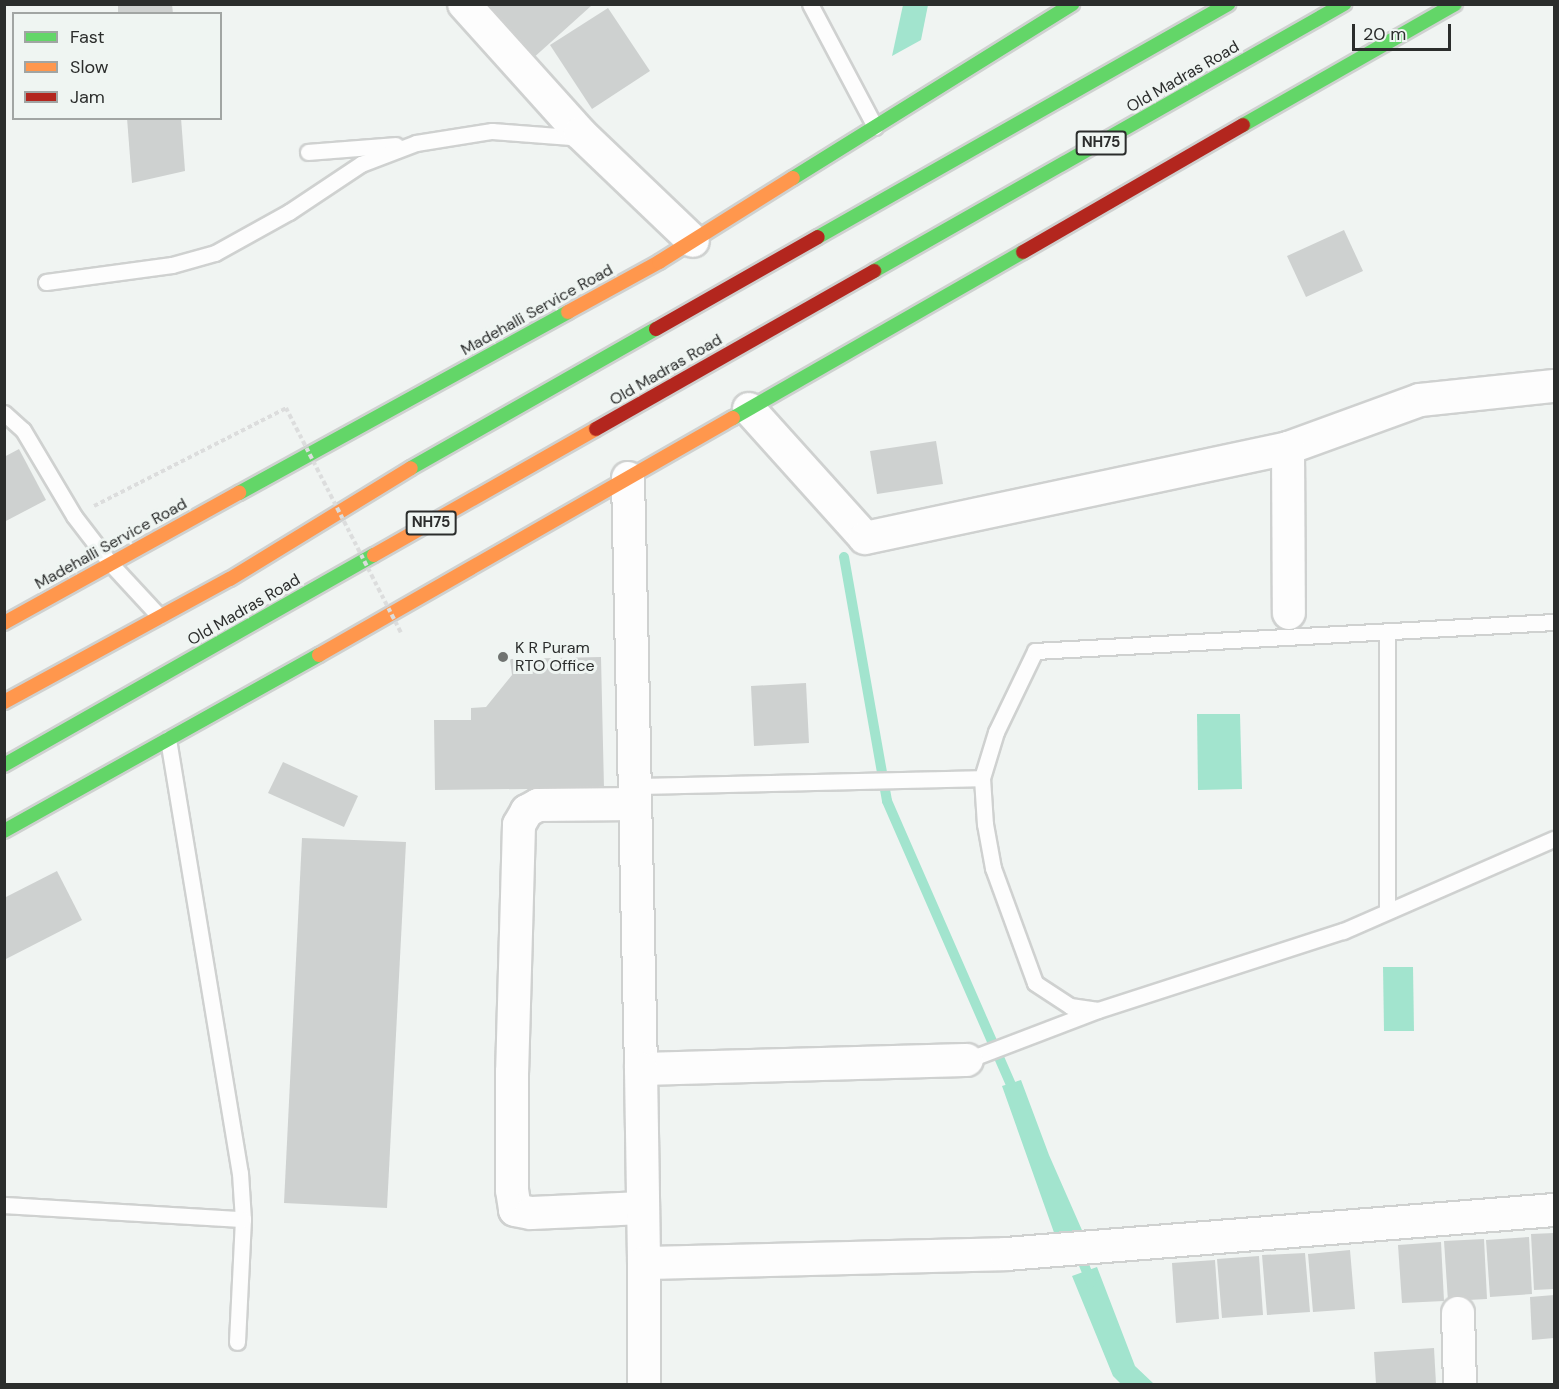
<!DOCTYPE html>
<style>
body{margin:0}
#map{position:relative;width:1559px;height:1389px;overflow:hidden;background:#f0f4f2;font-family:"DM Sans",sans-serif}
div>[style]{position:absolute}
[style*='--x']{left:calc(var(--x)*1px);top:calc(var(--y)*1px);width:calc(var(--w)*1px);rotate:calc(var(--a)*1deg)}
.water>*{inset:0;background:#a2e4ce}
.stream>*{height:10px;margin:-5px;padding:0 5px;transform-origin:5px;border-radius:5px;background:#a2e4ce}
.building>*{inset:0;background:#ced1d0}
.path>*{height:4px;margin-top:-2px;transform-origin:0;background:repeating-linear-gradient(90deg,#dcdddd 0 4.5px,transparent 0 7.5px)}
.roads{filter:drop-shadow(2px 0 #cfd1d0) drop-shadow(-2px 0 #cfd1d0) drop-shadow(0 2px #cfd1d0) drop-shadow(0 -2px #cfd1d0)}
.lane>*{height:15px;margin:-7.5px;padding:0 7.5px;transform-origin:7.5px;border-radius:7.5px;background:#fdfdfd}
.street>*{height:32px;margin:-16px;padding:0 16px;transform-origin:16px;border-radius:16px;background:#fdfdfd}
.fast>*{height:14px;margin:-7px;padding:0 7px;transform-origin:7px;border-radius:7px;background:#63d668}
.slow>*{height:14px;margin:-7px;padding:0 7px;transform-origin:7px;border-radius:7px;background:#ff974d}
.jam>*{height:14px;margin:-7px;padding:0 7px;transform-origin:7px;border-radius:7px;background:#b3261e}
.path-bridge>*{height:4px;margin-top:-2px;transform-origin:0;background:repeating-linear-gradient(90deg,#dcdddd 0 4.5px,transparent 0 7.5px)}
.dots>*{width:16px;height:16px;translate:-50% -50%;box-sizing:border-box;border:3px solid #eff5f2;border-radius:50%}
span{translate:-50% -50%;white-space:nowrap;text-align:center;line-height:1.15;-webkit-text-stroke:6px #eff5f2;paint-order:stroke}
.shield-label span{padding:2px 4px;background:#eff5f2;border:2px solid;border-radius:4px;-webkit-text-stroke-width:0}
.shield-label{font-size:15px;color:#2b2d2c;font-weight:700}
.street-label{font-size:16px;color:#2b2d2c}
.poi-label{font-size:16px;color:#2b2d2c}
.left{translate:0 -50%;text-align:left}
.frame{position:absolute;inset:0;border:6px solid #2b2d2c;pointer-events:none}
.legend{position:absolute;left:12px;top:12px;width:210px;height:108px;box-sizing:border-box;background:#eff5f2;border:2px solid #a1a5a3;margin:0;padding:8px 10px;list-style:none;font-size:18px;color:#2b2d2c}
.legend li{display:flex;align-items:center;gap:12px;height:30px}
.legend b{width:30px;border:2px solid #a1a5a3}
.scale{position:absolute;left:1352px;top:24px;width:99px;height:27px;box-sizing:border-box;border:3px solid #2b2d2c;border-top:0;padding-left:8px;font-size:18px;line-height:21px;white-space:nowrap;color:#2b2d2c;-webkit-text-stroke:4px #eff5f2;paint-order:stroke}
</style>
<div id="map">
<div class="water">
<div style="clip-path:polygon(903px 5px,928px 5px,921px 40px,892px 56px)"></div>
<div style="clip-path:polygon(1197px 714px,1240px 714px,1242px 789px,1198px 790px)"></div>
<div style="clip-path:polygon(1383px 967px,1413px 967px,1414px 1031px,1384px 1031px)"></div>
<div style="clip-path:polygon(1021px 1080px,1049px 1155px,1085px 1237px,1057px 1241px,1002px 1086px)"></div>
<div style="clip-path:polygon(1097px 1267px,1135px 1366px,1154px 1384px,1121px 1384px,1113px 1376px,1072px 1276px)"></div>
</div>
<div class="stream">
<div style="--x:844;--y:557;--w:248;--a:80"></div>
<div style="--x:887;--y:801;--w:322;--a:66.4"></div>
<div style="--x:1078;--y:1250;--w:35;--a:68"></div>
</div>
<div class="building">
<div style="clip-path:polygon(118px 4px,172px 4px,173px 14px,118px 14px)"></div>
<div style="clip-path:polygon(481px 4px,589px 4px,591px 6px,531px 60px)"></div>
<div style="clip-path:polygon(608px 8px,650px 71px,592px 109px,550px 45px)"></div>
<div style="clip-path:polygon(127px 118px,181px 118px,185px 171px,132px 183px)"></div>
<div style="clip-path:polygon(1344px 230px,1363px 271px,1306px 297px,1287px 256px)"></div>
<div style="clip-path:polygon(936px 441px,943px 484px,877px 494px,870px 451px)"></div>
<div style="clip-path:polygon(19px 449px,46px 500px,4px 522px,4px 457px)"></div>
<div style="clip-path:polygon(601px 657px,604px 788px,435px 790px,434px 720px,471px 720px,471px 708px,486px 707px,512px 675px,510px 659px)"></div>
<div style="clip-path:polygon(806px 683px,809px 743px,754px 746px,751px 686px)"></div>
<div style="clip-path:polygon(283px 762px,358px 796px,344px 827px,268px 793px)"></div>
<div style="clip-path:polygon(302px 838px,406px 842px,387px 1208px,284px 1203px)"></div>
<div style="clip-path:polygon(57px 871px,82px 920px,4px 960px,4px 898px)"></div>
<div style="clip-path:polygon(1554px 1233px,1554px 1289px,1534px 1290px,1531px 1234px)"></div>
<div style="clip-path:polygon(1529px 1237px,1532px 1294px,1490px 1297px,1486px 1240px)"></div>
<div style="clip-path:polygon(1484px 1239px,1487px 1299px,1448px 1301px,1444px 1241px)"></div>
<div style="clip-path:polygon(1441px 1242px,1444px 1301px,1402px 1303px,1398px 1245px)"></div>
<div style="clip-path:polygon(1350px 1250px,1355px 1309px,1313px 1312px,1308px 1254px)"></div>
<div style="clip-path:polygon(1305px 1253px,1310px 1312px,1267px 1315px,1262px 1255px)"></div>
<div style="clip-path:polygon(1259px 1256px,1263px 1315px,1222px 1318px,1217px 1259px)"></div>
<div style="clip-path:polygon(1215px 1260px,1219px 1319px,1176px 1323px,1172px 1263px)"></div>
<div style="clip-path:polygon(1554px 1295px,1554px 1338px,1532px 1340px,1530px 1297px)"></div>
<div style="clip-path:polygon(1434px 1348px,1436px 1384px,1376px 1384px,1374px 1352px)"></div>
</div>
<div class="path">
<div style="--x:94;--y:506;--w:216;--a:-27"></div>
</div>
<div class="roads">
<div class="lane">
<div style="--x:810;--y:4;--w:139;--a:62.1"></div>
<div style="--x:308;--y:152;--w:88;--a:-4.5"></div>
<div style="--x:46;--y:282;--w:127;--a:-7.7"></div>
<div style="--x:172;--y:265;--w:45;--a:-15.6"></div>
<div style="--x:215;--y:253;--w:85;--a:-29"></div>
<div style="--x:289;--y:212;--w:87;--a:-33.7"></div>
<div style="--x:361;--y:164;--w:59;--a:-20.9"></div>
<div style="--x:416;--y:143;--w:77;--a:-9"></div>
<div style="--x:492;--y:131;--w:79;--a:4.3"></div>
<div style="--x:571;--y:137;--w:10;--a:-24"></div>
<div style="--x:4;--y:413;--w:25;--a:42"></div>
<div style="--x:23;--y:430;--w:100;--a:59.3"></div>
<div style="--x:74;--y:516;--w:59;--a:52.5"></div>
<div style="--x:110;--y:563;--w:72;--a:47.2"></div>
<div style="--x:168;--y:739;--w:440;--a:80.6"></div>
<div style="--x:240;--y:1173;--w:46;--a:86.3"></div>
<div style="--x:243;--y:1219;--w:123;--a:92.8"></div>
<div style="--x:982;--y:778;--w:48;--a:-73.1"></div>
<div style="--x:996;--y:732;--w:90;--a:-64.3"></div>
<div style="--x:1035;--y:651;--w:520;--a:-3.2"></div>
<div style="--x:636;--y:786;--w:346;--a:-1.3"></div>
<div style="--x:982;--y:778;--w:46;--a:86.3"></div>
<div style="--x:985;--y:824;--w:45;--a:79.7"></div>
<div style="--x:993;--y:868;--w:122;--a:69.9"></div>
<div style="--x:1035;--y:983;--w:42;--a:33.3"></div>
<div style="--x:1070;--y:1006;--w:28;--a:8"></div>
<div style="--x:1098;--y:1010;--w:257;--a:-17.9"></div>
<div style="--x:1343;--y:931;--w:230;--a:-23.6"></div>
<div style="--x:1387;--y:911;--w:280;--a:-90"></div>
<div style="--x:967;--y:1060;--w:137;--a:-20.9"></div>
<div style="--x:4;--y:1205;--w:239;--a:3.4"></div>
</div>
<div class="street">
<div style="--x:464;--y:4;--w:173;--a:48"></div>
<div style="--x:580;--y:133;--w:156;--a:43.7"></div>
<div style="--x:749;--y:409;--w:173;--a:48"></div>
<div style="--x:865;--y:538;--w:432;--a:-12"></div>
<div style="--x:1288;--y:448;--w:140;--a:-20"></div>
<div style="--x:1420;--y:400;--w:135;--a:-6"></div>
<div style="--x:1288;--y:448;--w:165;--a:89.7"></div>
<div style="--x:628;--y:478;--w:591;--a:88.74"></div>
<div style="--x:641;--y:1069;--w:326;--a:-1.6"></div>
<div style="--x:635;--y:804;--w:97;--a:179.4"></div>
<div style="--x:538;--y:805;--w:13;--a:151"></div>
<div style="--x:527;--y:811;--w:16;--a:120"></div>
<div style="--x:519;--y:825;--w:247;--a:91.6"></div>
<div style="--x:512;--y:1072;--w:118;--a:90"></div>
<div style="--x:512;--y:1190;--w:20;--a:81"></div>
<div style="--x:515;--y:1210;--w:16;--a:11"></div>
<div style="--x:531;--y:1213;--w:112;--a:-2.6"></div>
<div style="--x:641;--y:1069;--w:194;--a:89.1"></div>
<div style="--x:644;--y:1263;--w:362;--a:-1.4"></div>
<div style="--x:1006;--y:1254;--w:550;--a:-4.59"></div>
<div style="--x:644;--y:1263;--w:121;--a:90"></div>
<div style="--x:1458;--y:1313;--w:71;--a:88.4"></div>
</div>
<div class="fast">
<div style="--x:1243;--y:125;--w:244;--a:-29.7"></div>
<div style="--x:793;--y:178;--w:329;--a:-31.9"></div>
<div style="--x:818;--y:237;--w:472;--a:-29.6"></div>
<div style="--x:874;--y:271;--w:541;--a:-29.6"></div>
<div style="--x:733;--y:418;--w:334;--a:-29.8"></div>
<div style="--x:411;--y:468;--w:282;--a:-29.6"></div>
<div style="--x:239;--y:493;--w:376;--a:-28.8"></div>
<div style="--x:4;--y:765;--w:425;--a:-29.6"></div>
<div style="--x:4;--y:831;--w:361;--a:-29.2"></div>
</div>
<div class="slow">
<div style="--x:568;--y:312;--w:104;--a:-28.8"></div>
<div style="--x:659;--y:262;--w:158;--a:-32.1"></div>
<div style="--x:374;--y:555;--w:255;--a:-29.6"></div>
<div style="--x:4;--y:623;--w:269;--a:-29"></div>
<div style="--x:319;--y:655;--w:477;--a:-29.8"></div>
<div style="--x:4;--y:702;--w:257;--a:-28.6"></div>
<div style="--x:230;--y:579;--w:212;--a:-31.5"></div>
</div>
<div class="jam">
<div style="--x:1023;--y:252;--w:254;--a:-30"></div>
<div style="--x:656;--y:329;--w:186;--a:-29.6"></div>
<div style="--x:596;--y:429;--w:320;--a:-29.6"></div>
</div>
</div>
<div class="path-bridge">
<div style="--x:286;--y:408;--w:253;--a:62.9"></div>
</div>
<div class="dots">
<div style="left:503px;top:657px;background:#707371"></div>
</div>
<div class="shield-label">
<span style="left:1101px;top:143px">NH75</span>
<span style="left:431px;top:523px">NH75</span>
</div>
<div class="street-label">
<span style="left:1183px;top:77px;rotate:-30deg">Old Madras Road</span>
<span style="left:537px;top:310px;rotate:-29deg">Madehalli Service Road</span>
<span style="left:666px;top:370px;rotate:-30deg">Old Madras Road</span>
<span style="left:111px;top:544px;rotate:-29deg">Madehalli Service Road</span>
<span style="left:244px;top:610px;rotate:-30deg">Old Madras Road</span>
</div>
<div class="poi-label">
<span class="left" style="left:515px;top:657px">K R Puram<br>RTO Office</span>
</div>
<div class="frame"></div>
<ul class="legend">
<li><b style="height:8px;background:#63d668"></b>Fast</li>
<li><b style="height:8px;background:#ff974d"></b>Slow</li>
<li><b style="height:8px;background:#b3261e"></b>Jam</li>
</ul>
<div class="scale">20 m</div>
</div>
